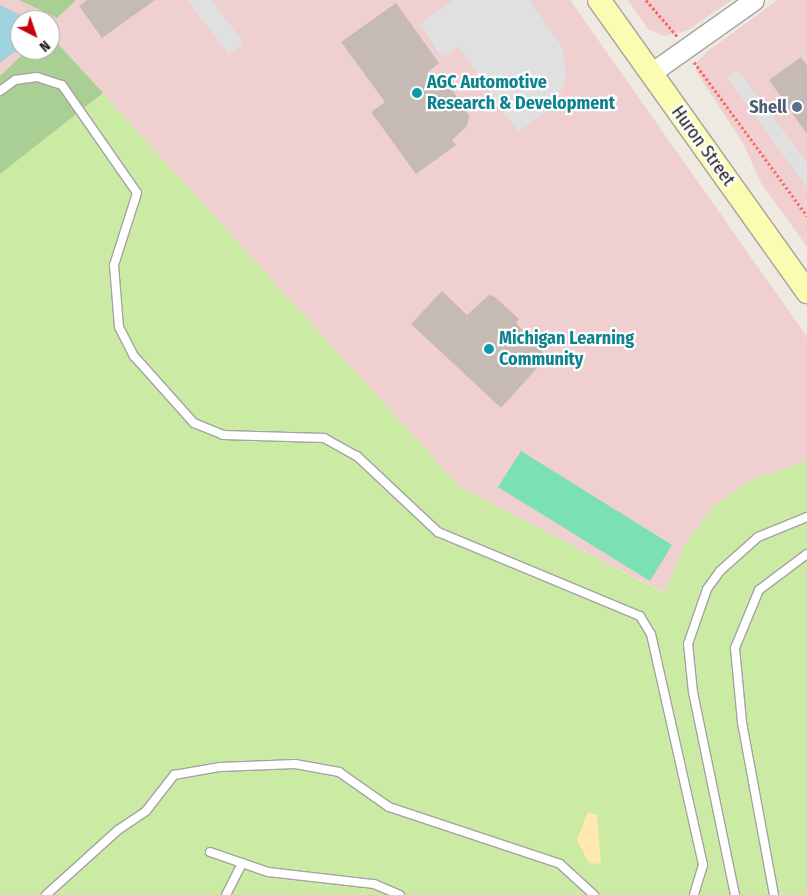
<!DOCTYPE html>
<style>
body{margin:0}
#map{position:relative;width:807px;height:895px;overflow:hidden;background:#eee9e1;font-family:"Fira Sans Condensed",sans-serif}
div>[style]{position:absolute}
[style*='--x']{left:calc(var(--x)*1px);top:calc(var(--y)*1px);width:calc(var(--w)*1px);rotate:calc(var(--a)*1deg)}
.commercial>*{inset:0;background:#f0cfd0}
.grass>*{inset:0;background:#cbeba4}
.forest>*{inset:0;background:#a9cf94}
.sand>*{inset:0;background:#ffe9ae}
.pitch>*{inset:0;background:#7be1b3}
.parking>*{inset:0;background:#e0e0e0}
.water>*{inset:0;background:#9fd4de}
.building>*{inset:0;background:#c6bbb4}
.path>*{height:3px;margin-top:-1.5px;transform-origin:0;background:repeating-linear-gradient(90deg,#ff6761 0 2.5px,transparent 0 5px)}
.roads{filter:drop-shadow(1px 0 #a3a3a3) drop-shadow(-1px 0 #a3a3a3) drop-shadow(0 1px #a3a3a3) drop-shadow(0 -1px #a3a3a3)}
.service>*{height:8px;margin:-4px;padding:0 4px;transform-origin:4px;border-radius:4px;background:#fff}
.tertiary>*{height:19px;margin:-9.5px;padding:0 9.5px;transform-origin:9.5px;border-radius:9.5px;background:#fff}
.secondary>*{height:22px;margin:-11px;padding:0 11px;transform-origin:11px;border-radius:11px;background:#fcfbb2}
.dots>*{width:14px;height:14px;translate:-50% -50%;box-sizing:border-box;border:2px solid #fff;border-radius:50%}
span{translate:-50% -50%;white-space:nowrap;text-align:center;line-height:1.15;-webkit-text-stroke:4.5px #fff;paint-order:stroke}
.culture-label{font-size:18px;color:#0d838f;font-weight:700}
.left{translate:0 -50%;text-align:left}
.service-label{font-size:18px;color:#4e5e75;font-weight:700}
.right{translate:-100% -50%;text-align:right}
.street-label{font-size:18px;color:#1c1c1c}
.north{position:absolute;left:10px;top:10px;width:50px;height:50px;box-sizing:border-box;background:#fff;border:1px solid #a4a4a4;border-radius:50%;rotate:139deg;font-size:14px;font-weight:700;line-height:20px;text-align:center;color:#1c1c1c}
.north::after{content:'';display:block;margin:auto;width:18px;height:22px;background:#c8000d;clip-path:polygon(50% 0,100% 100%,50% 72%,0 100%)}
</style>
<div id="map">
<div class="commercial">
<div style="clip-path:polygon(0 0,570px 0,807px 337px,807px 461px,750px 480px,683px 548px,665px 593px,460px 487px,50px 35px,50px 20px,20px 20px,20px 50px,27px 50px,0 76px)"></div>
<div style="clip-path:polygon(628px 0,732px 0,686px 31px,664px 36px,648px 29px)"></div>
<div style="clip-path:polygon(778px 0,807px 0,807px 247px,761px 183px,744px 145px,696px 71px,697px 62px,709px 50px)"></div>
</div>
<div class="grass">
<div style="clip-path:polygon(50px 35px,460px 487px,664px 593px,683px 548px,712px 507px,750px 480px,807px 461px,807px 895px,0 895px,0 76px,27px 50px,50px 50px)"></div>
</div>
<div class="forest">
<div style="clip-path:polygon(19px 0,76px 0,57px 18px)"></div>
<div style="clip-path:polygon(50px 35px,103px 93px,0 174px,0 76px,27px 50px,50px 50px)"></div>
</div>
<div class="sand">
<div style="clip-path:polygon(588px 812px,597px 815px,601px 864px,589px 863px,577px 840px)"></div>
</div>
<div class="pitch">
<div style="clip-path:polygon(521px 451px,672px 545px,650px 581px,498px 487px)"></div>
</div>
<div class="parking">
<div style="clip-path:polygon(187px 0,212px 0,244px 44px,229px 54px)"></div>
<div style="clip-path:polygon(454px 0,530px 0,562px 47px,566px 77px,556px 105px,518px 132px,458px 47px,442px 57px,420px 24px)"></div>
<div style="clip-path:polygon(738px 70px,807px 163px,807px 188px,727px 77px)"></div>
</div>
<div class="water">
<div style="clip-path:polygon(0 5px,30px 20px,20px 20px,20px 48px,0 63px)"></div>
</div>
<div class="building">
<div style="clip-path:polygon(87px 0,155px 0,102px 38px,79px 6px)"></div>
<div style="clip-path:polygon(396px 3px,439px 63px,427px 73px,435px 83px,444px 77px,469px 116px,467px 126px,452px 140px,456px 145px,416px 174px,371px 112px,385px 102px,341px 42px)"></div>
<div style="clip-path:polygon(801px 57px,807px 65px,807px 134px,769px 80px)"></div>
<div style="clip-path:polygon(442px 291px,467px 315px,489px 295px,495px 297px,519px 319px,516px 323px,547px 357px,501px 408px,411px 324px)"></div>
</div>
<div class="path">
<div style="--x:646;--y:0;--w:48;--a:49.3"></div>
<div style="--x:694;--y:62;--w:191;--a:53.7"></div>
</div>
<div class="roads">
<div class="service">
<div style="--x:0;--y:91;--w:19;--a:-36"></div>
<div style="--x:15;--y:80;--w:22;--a:-8"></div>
<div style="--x:37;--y:77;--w:26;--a:18"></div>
<div style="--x:62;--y:85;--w:131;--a:55.2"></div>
<div style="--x:137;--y:193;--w:76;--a:107.7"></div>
<div style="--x:114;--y:265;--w:62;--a:85.4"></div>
<div style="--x:119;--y:327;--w:33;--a:63"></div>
<div style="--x:134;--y:356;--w:90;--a:48.2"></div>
<div style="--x:194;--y:423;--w:31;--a:22"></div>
<div style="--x:223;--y:435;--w:101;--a:1.7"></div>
<div style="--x:324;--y:438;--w:38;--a:29"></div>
<div style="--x:357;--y:456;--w:111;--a:43.2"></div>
<div style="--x:438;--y:532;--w:219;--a:22.6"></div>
<div style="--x:640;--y:616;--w:21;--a:59"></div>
<div style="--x:651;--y:634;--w:237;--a:77.3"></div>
<div style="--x:703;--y:865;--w:31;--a:107"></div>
<div style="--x:210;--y:852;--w:61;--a:19"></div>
<div style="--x:268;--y:872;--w:107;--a:6.5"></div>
<div style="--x:374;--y:884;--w:28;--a:23"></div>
<div style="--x:46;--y:895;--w:97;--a:-42.1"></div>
<div style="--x:118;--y:830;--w:34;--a:-34"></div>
<div style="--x:146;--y:811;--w:46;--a:-52.1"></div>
<div style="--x:174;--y:775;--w:47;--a:-9.9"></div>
<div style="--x:220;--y:767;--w:75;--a:-2.3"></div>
<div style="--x:295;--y:764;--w:45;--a:10.3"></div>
<div style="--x:339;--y:772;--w:61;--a:35"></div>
<div style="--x:389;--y:807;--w:180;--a:18.4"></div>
<div style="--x:560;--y:864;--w:46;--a:42.4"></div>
<div style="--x:226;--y:895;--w:36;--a:-63"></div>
<div style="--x:735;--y:895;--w:207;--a:-101.7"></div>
<div style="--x:693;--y:692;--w:48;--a:-95.9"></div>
<div style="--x:688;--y:644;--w:58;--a:-70.9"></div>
<div style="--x:707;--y:589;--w:22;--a:-54"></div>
<div style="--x:720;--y:571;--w:51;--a:-41.8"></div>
<div style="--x:758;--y:537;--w:53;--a:-22.2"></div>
<div style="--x:774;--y:895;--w:176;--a:-100.5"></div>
<div style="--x:742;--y:722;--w:74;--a:-95.4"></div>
<div style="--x:735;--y:648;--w:63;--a:-67.5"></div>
<div style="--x:759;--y:590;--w:60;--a:-36.9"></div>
</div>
<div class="tertiary">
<div style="--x:651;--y:73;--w:126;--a:-35.3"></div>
</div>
<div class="secondary">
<div style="--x:599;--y:0;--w:359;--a:54.5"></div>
</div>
</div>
<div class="dots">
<div style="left:417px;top:93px;background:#0f9aa8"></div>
<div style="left:797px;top:107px;background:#5c6f8a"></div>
<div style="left:489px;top:349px;background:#0f9aa8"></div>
</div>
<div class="culture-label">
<span class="left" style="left:427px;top:93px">AGC Automotive<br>Research &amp; Development</span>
<span class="left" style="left:499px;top:349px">Michigan Learning<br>Community</span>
</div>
<div class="service-label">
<span class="right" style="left:787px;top:107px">Shell</span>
</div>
<div class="street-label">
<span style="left:703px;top:146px;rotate:54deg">Huron Street</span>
</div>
<div class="north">N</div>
</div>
